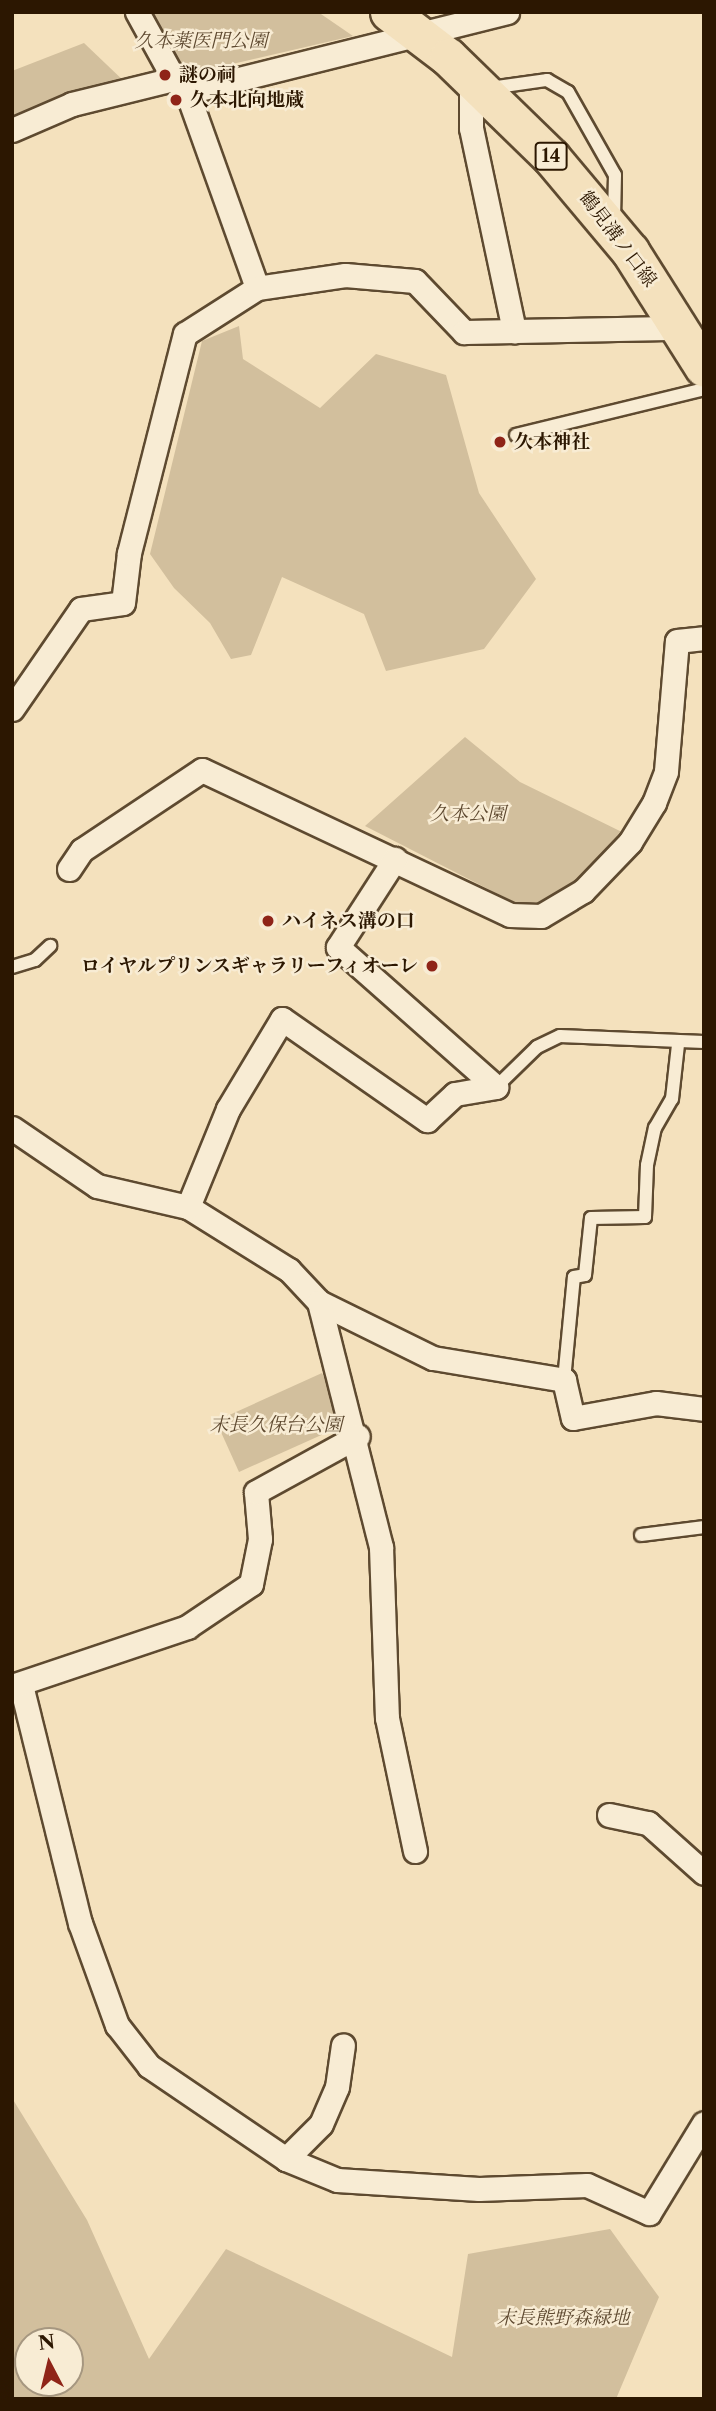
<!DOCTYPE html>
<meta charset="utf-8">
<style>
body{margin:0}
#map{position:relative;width:716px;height:2411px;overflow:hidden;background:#f4e1bd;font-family:"Libre Caslon Text","Noto Serif JP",serif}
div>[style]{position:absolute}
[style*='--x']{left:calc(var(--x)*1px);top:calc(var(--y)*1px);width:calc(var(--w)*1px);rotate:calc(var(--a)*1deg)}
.green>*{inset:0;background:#d2bf9d}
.roads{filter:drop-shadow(2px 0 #5e4a30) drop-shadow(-2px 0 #5e4a30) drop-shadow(0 2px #5e4a30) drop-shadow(0 -2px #5e4a30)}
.lane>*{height:12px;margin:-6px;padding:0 6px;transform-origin:6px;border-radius:6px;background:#f8ecd4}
.street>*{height:23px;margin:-11.5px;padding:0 11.5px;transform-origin:11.5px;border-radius:11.5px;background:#f8ecd4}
.primary>*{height:37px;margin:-18.5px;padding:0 18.5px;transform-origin:18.5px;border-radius:18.5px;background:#f4e1bd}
.dots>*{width:19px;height:19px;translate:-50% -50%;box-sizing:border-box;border:4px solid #f8ecd4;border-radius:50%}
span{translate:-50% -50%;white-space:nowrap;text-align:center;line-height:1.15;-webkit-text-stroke:5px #f8ecd4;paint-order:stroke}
.shield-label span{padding:2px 5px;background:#f8ecd4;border:2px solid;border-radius:5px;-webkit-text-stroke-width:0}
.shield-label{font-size:18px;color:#2c1701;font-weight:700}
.park-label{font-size:19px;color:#5e4930;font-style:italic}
.poi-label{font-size:19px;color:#2c1701;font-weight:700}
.left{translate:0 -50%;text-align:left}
.right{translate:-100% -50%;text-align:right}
.street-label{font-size:19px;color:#2c1701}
.frame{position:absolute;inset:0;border:14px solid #2c1701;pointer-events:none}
.north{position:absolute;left:14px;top:2327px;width:70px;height:70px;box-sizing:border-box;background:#f8ecd4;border:2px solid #a69780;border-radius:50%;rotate:353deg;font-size:19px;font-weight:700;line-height:28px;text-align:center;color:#2c1701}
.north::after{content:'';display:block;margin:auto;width:24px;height:32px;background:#8f2418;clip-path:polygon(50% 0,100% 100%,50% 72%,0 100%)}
</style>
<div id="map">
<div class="green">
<div style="clip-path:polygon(149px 12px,318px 12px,353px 36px,185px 75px)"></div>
<div style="clip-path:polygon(84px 43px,128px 85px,12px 123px,12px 71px)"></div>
<div style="clip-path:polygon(239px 326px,243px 359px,320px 408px,376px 354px,446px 375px,479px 493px,536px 579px,484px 649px,386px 671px,364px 614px,282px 577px,251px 655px,231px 659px,210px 623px,174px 588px,150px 554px,202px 341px)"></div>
<div style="clip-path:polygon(465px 737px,520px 782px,626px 834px,553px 906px,527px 909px,365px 826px)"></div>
<div style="clip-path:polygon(322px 1373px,340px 1414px,337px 1428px,239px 1472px,216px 1421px)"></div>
<div style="clip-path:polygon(evenodd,12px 2098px,87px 2220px,149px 2359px,226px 2249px,452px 2357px,468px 2254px,610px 2229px,659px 2297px,616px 2399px,12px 2399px,12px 2098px,70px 2341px,70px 2383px,28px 2383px,28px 2341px,70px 2341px)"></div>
</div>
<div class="roads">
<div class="lane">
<div style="--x:490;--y:88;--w:58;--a:-8"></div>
<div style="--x:547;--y:80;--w:24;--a:30"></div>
<div style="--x:568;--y:92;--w:95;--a:60.5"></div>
<div style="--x:615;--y:175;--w:45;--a:91.3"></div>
<div style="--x:516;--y:435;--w:194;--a:-13.7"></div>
<div style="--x:12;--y:967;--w:24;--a:-17"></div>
<div style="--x:35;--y:960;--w:21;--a:-43"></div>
<div style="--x:496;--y:1087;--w:57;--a:-44.3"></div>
<div style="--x:537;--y:1047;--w:25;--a:-26"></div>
<div style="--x:560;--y:1036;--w:144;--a:2.4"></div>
<div style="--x:564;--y:1380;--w:103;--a:-84.5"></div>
<div style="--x:574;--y:1277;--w:11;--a:-10"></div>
<div style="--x:585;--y:1275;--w:57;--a:-84"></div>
<div style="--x:591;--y:1218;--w:54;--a:-1.1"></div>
<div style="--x:645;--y:1217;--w:52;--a:-87.8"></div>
<div style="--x:647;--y:1165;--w:38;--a:-78"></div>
<div style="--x:655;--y:1128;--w:34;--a:-60"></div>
<div style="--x:672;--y:1099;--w:54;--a:-83.7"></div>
<div style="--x:641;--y:1535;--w:64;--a:-7.2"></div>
</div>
<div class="street">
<div style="--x:137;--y:12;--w:77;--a:61.1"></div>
<div style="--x:471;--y:79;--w:49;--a:90"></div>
<div style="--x:471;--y:128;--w:208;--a:78"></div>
<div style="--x:187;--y:92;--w:330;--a:-14"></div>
<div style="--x:12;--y:130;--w:65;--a:-23.4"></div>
<div style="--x:72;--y:104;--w:105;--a:-13.8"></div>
<div style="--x:174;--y:79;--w:18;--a:45"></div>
<div style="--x:187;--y:92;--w:208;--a:70.3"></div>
<div style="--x:12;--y:709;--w:121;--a:-55.4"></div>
<div style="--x:81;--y:609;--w:42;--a:-8.1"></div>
<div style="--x:123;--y:603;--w:50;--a:-83.2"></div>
<div style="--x:129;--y:553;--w:226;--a:-75.7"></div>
<div style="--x:185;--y:334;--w:85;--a:-32.6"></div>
<div style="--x:257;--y:288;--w:89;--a:-8.4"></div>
<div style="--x:345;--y:275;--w:70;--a:4.9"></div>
<div style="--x:415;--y:281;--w:71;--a:46.1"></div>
<div style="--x:464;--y:332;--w:218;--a:-1.1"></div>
<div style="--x:69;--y:869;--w:23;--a:-56"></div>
<div style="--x:82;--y:850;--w:144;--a:-33.7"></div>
<div style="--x:202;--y:770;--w:340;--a:25.2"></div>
<div style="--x:510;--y:915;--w:31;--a:2"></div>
<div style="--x:541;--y:916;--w:49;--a:-30.8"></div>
<div style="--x:583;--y:891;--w:68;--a:-46.2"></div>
<div style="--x:630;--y:842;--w:46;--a:-58.4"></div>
<div style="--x:654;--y:803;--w:34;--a:-69"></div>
<div style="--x:666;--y:771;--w:130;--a:-85.2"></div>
<div style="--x:677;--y:641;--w:27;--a:-6"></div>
<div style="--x:12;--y:1128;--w:103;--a:34.3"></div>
<div style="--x:97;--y:1186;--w:93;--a:13"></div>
<div style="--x:188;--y:1207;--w:119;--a:32"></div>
<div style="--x:289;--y:1270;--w:44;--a:46.8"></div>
<div style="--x:319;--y:1302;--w:127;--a:26.2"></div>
<div style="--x:433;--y:1358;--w:133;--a:9.5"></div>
<div style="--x:564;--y:1380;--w:39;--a:77"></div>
<div style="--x:573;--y:1418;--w:84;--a:-10.2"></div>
<div style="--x:656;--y:1403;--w:48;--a:7.1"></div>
<div style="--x:188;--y:1207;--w:106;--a:-67.8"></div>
<div style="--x:228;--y:1109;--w:105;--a:-59"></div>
<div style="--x:282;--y:1019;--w:177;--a:34.9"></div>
<div style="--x:427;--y:1120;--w:38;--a:-43"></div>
<div style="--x:455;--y:1094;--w:42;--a:-9.7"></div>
<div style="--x:496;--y:1087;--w:211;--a:-138.5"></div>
<div style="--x:338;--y:947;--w:105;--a:-57.1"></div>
<div style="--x:319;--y:1302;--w:253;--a:75.8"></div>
<div style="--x:381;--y:1547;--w:171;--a:88"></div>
<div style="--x:387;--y:1718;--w:136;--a:78.1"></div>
<div style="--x:21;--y:1685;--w:245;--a:76.1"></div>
<div style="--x:80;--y:1923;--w:109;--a:70.1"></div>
<div style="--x:117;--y:2025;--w:52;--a:52"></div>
<div style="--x:149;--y:2066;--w:166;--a:34.2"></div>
<div style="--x:286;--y:2159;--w:55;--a:22.4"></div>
<div style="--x:337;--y:2180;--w:142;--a:3.6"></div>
<div style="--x:479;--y:2189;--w:108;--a:-2.1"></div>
<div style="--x:587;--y:2185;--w:68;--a:24.3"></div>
<div style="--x:649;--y:2213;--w:105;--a:-58.6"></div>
<div style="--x:12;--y:1686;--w:185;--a:-18.6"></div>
<div style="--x:187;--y:1627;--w:77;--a:-33.9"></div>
<div style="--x:251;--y:1584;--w:46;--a:-78.7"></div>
<div style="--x:260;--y:1539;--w:47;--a:-94.9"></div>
<div style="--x:256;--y:1492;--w:116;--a:-28.8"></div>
<div style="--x:609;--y:1815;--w:40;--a:12"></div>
<div style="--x:648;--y:1823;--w:75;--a:41.8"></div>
<div style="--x:286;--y:2159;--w:49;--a:-45"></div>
<div style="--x:321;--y:2124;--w:40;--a:-66.6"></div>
<div style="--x:337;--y:2087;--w:42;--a:-81.9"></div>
</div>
<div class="primary">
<div style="--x:389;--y:12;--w:74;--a:37.3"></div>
<div style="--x:448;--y:57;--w:144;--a:44.2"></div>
<div style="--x:551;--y:157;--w:123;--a:50"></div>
<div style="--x:630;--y:251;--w:138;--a:57.7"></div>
</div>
</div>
<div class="dots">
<div style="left:165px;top:75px;background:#8f2418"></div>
<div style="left:176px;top:100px;background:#8f2418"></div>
<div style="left:500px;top:442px;background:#8f2418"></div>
<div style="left:268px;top:921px;background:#8f2418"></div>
<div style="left:432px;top:966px;background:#8f2418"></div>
</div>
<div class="shield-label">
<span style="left:551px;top:156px">14</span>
</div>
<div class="park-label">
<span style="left:201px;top:41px">久本薬医門公園</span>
<span style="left:468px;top:814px">久本公園</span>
<span style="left:276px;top:1425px">末長久保台公園</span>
<span style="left:563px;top:2318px">末長熊野森緑地</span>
</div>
<div class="poi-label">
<span class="left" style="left:179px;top:75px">謎の祠</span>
<span class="left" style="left:190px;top:100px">久本北向地蔵</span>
<span class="left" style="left:514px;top:442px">久本神社</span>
<span class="left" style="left:282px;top:921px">ハイネス溝の口</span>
<span class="right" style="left:418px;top:966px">ロイヤルプリンスギャラリーフィオーレ</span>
</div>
<div class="street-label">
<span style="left:618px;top:239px;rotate:53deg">鶴見溝ノ口線</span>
</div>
<div class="frame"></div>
<div class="north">N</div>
</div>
